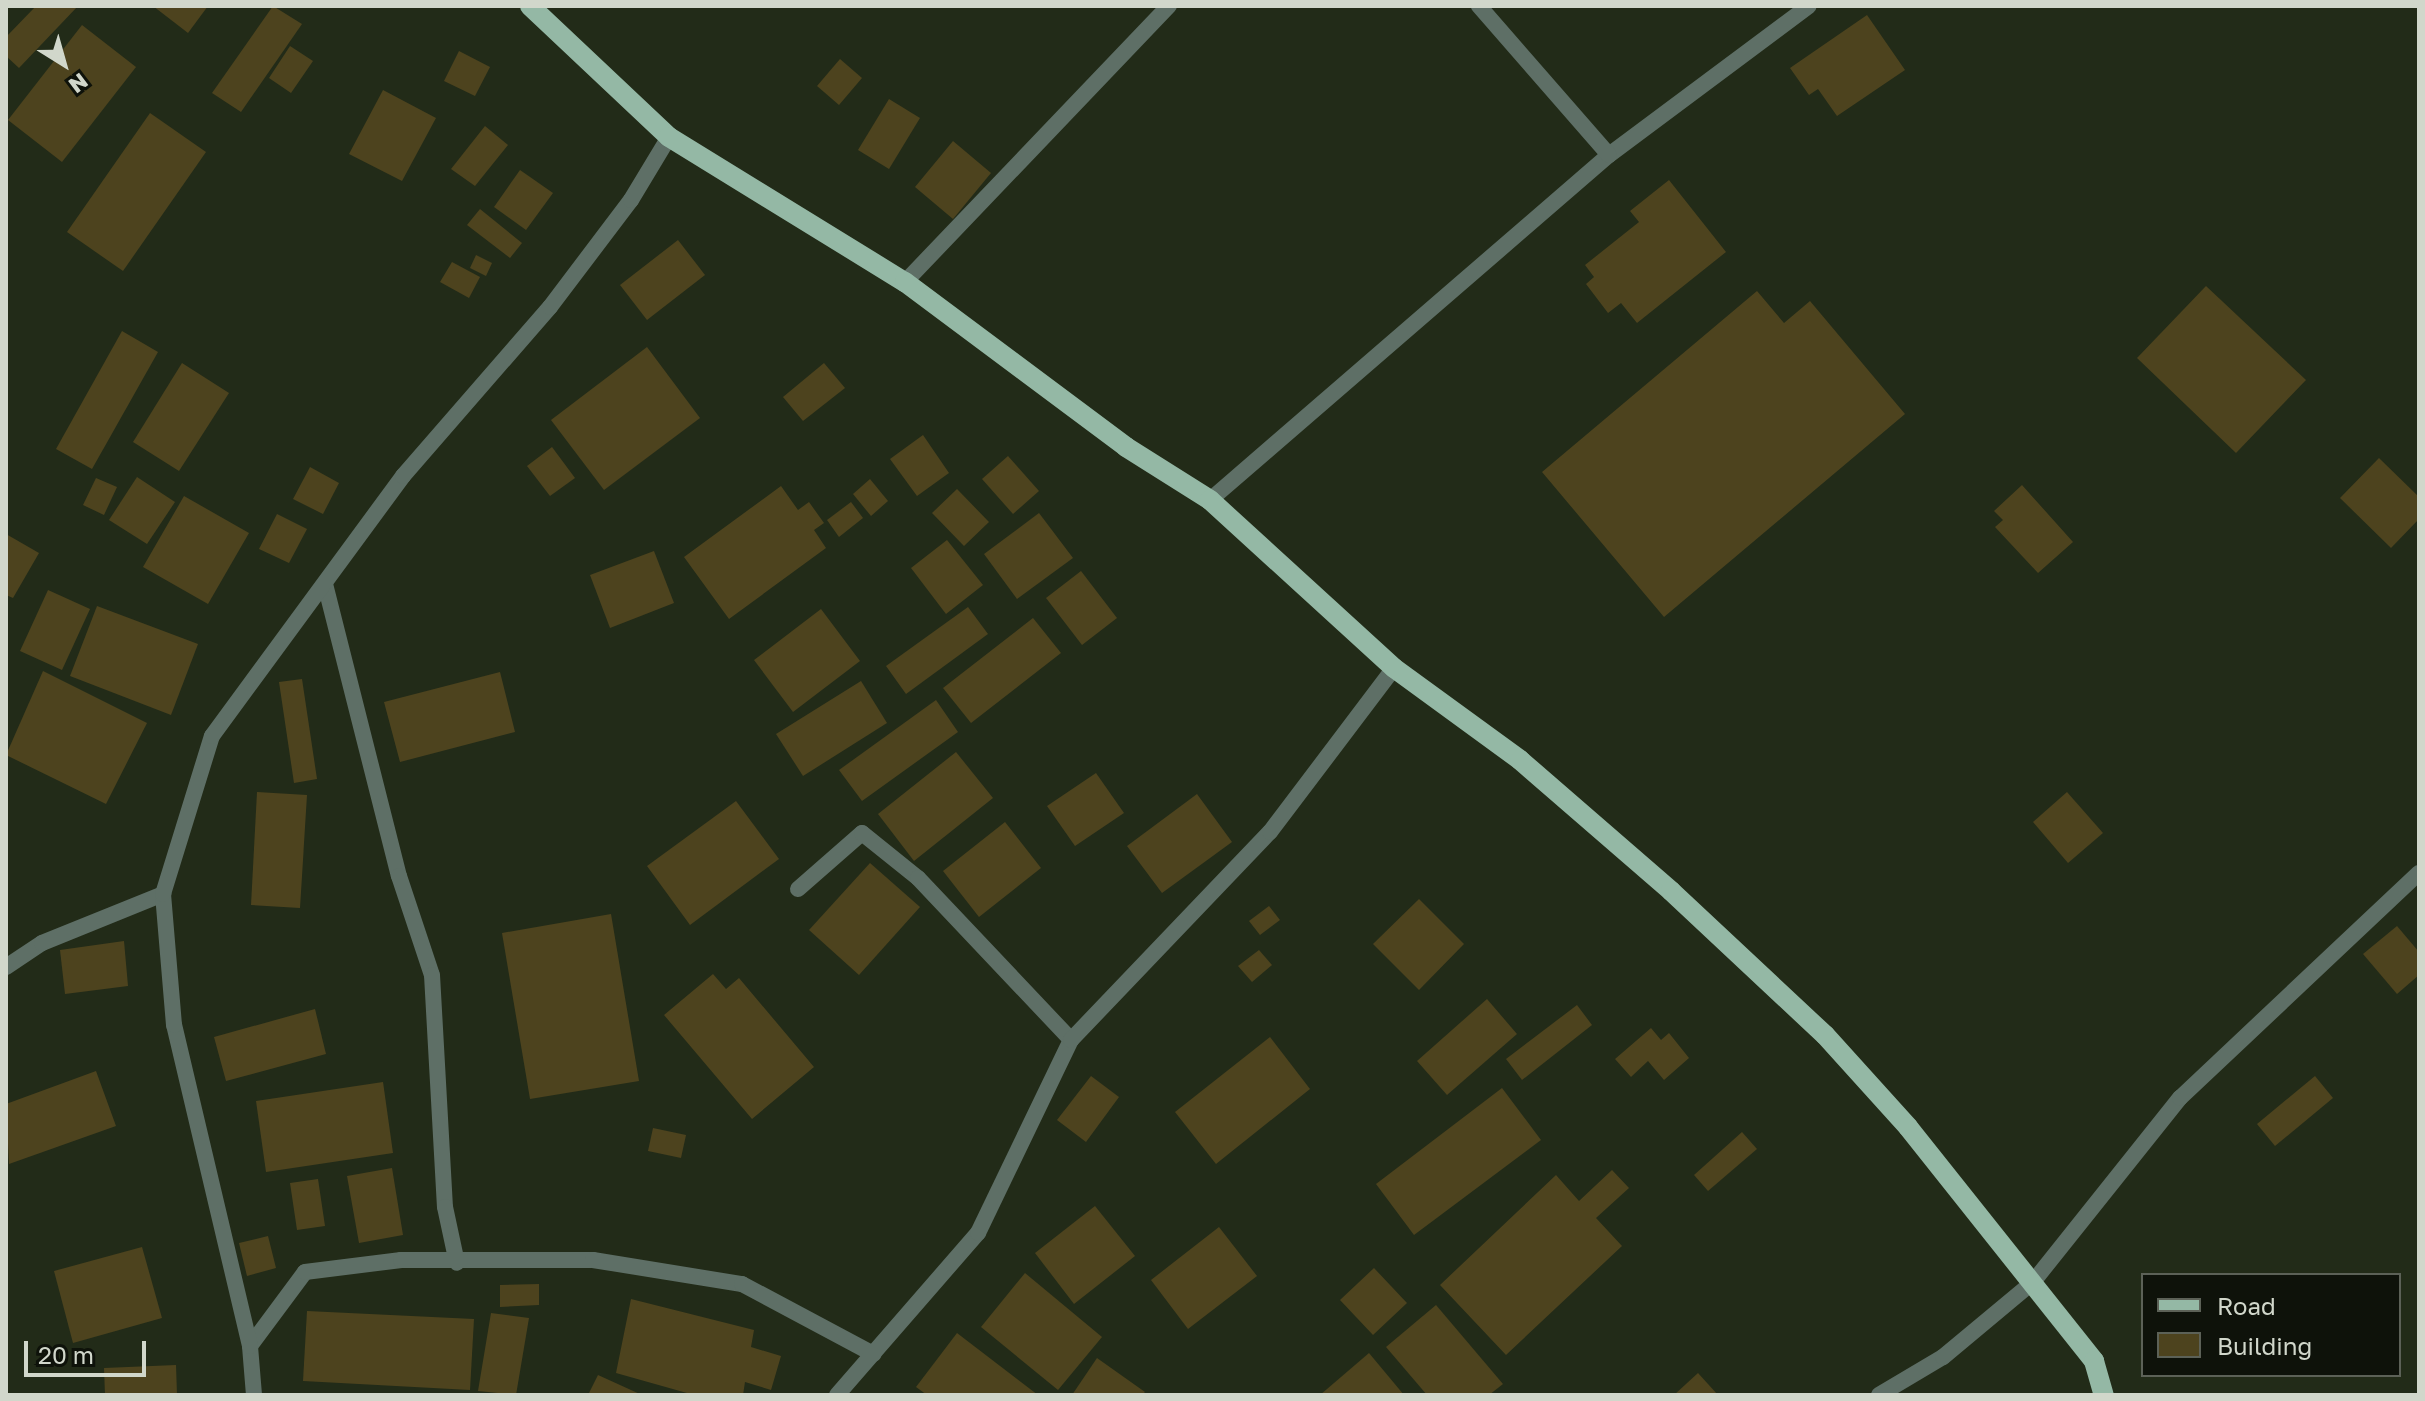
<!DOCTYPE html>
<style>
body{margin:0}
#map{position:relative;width:2425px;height:1401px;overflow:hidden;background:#222b18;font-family:"Golos Text",sans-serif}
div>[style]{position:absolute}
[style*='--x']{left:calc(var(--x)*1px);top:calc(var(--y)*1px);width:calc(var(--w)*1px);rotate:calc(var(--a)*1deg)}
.building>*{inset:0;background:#4d431e}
.street>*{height:16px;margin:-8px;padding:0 8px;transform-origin:8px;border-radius:8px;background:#5e6f66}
.primary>*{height:20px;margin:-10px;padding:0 10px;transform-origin:10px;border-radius:10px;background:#94b8a5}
span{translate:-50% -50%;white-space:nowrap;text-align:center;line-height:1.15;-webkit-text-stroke:6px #0e120a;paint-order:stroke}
.frame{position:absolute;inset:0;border:8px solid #d1d7cb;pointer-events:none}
.legend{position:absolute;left:2141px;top:1273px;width:260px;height:104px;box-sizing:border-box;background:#0e120a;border:2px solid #5c6157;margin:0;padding:10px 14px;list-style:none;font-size:24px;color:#d1d7cb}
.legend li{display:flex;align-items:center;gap:16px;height:40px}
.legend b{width:40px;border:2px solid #5c6157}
.north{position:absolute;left:24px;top:24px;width:80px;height:80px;-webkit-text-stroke:6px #0e120a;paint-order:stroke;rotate:143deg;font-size:22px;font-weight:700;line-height:32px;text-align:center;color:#d1d7cb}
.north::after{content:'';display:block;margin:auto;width:28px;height:36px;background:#d1d7cb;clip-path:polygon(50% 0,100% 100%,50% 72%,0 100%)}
.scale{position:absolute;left:24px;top:1341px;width:122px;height:36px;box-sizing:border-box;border:4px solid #d1d7cb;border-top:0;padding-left:10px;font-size:24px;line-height:28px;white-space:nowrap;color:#d1d7cb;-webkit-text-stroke:6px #0e120a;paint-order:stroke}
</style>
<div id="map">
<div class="building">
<div style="clip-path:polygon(36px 6px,78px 6px,19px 68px,6px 56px,6px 37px)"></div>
<div style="clip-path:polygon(153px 6px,208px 6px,188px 33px)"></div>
<div style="clip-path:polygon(273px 6px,302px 24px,241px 112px,212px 93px)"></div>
<div style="clip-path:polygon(1867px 15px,1905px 70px,1837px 116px,1818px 89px,1809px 95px,1790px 68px)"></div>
<div style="clip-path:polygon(82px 25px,136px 67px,62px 162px,8px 120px)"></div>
<div style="clip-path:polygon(290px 46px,313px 61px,291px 93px,269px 78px)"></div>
<div style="clip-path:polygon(459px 51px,490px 67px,475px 96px,444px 81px)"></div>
<div style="clip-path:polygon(840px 59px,862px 78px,839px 105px,817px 86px)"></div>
<div style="clip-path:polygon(383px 90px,436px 118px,402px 181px,349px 154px)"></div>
<div style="clip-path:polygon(889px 99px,920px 118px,889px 169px,858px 150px)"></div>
<div style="clip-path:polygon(150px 113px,206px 152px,123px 271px,67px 232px)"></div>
<div style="clip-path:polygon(485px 126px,508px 145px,475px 186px,451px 169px)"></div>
<div style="clip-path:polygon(953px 141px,991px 173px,953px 219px,915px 187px)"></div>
<div style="clip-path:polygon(520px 170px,553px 193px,526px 230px,494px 207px)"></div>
<div style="clip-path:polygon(1669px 180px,1726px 252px,1637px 323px,1621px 303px,1608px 313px,1586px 284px,1594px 277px,1585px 265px,1639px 222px,1630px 211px)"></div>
<div style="clip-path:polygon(480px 209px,522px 243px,510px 258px,467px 225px)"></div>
<div style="clip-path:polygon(678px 240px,705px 275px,647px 320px,620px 285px)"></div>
<div style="clip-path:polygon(476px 255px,492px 263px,486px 276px,470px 268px)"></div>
<div style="clip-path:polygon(452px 262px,480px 277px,469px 298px,440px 282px)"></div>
<div style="clip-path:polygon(2206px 286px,2306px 380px,2236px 453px,2137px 358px)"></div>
<div style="clip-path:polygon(1757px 291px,1784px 323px,1810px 301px,1905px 414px,1664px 617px,1542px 472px)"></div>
<div style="clip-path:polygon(122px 331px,158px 352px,92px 469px,56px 449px)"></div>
<div style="clip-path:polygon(647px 347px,700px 418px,604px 490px,551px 420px)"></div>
<div style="clip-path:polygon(182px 363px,229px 393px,179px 471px,133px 442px)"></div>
<div style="clip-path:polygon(824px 363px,845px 388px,803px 421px,783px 397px)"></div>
<div style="clip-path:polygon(923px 435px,949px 473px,917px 496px,890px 459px)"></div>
<div style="clip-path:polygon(552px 447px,575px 478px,550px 496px,527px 466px)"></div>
<div style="clip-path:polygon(1008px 456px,1039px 491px,1013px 514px,982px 479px)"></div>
<div style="clip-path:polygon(2379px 458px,2419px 497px,2419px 519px,2391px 548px,2340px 498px)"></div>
<div style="clip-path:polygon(310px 467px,339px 483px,323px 514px,293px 499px)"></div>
<div style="clip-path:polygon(137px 477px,175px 502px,147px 544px,109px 520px)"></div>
<div style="clip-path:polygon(96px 478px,117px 487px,104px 515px,83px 505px)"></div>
<div style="clip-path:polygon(870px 479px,888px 501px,871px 516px,853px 494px)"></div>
<div style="clip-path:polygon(2022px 485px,2073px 542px,2038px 573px,1995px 527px,2003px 520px,1994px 511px)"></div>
<div style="clip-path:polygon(781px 486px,798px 510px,809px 502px,824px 523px,814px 530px,826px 548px,729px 619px,684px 557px)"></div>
<div style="clip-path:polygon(957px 489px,989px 522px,964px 546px,932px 513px)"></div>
<div style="clip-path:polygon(184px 496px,249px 533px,208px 604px,143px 567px)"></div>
<div style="clip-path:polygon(851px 502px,863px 518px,839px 537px,827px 520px)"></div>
<div style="clip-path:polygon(1039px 513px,1073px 558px,1017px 599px,984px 554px)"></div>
<div style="clip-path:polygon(277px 514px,307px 529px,289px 563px,259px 549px)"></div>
<div style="clip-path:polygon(6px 534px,39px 553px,13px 598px,6px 595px)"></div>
<div style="clip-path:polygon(947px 540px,983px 585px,946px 614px,911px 568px)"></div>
<div style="clip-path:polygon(654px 551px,674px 603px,610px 628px,590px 575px)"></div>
<div style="clip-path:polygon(1081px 571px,1117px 618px,1082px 645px,1046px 598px)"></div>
<div style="clip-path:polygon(48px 590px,90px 609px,62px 670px,20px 651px)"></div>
<div style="clip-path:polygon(97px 606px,198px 644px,171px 715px,70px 676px)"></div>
<div style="clip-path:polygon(968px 607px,988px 634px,906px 694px,886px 666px)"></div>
<div style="clip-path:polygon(821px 609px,860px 661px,793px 712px,754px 660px)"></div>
<div style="clip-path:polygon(1033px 618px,1061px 653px,971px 723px,943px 688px)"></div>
<div style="clip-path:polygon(43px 671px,147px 723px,106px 804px,6px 755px)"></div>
<div style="clip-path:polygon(500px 672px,515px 732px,400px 762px,384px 702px)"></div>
<div style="clip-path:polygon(302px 679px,317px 779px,294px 783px,279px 682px)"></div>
<div style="clip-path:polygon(861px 681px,887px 723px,803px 776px,776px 734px)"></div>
<div style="clip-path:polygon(936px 700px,958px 732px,862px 801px,839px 770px)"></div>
<div style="clip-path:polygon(956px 752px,993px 798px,914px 861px,878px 814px)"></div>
<div style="clip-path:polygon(1096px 773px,1124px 813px,1075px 846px,1047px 806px)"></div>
<div style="clip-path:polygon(257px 792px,307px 795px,300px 908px,251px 905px)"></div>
<div style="clip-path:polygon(2067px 792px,2103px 833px,2068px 863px,2033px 822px)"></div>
<div style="clip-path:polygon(1197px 794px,1232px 842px,1162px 893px,1127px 846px)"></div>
<div style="clip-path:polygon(736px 801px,779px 859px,690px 925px,647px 866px)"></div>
<div style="clip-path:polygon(1005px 822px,1041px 868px,979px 917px,943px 871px)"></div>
<div style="clip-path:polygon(870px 863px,920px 907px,859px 975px,809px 930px)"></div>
<div style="clip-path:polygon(1419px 899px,1464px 944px,1419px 990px,1373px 944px)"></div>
<div style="clip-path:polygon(1269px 906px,1280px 920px,1260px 935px,1249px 921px)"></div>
<div style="clip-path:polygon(611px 914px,639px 1081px,530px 1099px,502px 933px)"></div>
<div style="clip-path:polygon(2397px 926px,2419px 952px,2419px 975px,2397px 994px,2363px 954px)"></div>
<div style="clip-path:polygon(124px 941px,128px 986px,65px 994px,60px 950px)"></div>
<div style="clip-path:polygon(1259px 950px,1272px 965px,1252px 982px,1238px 966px)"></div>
<div style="clip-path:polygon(713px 974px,726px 989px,739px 978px,814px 1067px,752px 1119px,664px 1015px)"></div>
<div style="clip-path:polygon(1487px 999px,1517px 1034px,1447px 1095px,1417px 1061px)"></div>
<div style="clip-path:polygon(1577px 1005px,1592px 1025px,1522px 1080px,1506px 1059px)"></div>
<div style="clip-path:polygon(315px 1009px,326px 1054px,226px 1081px,214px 1037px)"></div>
<div style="clip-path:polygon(1651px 1028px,1661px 1040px,1669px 1033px,1689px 1058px,1664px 1080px,1648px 1061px,1631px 1077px,1615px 1059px)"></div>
<div style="clip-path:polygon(1270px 1037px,1310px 1089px,1216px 1164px,1175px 1112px)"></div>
<div style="clip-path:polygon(96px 1071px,116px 1126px,9px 1164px,6px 1104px)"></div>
<div style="clip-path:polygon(1091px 1076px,1119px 1097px,1086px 1142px,1057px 1120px)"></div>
<div style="clip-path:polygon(2315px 1076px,2333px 1098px,2275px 1146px,2257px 1124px)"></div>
<div style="clip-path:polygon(383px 1082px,393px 1153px,266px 1172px,256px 1101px)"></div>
<div style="clip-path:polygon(1502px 1088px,1541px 1140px,1414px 1235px,1376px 1184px)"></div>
<div style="clip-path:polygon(653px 1128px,686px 1135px,681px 1158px,648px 1151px)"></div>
<div style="clip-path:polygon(1742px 1132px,1757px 1149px,1708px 1191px,1694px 1175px)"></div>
<div style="clip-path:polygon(392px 1168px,403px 1235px,359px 1243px,347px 1176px)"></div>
<div style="clip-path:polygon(1612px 1170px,1629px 1188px,1596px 1218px,1622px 1246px,1506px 1355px,1440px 1285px,1556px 1175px,1579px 1201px)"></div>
<div style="clip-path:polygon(318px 1179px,325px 1226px,297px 1230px,290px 1183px)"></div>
<div style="clip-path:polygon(1095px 1206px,1135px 1256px,1074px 1304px,1035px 1253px)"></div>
<div style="clip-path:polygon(1219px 1227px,1257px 1276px,1188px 1329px,1151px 1280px)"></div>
<div style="clip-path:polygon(268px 1236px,276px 1268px,247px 1276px,239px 1243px)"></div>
<div style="clip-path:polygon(142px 1247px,162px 1318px,73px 1343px,54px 1271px)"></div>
<div style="clip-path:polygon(1374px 1268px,1407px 1303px,1373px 1335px,1340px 1300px)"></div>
<div style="clip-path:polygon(1025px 1273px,1102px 1337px,1058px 1390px,981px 1327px)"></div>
<div style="clip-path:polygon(539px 1284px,539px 1305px,500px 1307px,500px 1285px)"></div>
<div style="clip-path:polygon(631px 1299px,754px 1330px,751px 1347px,781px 1356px,771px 1390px,745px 1382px,743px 1395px,694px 1395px,616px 1373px)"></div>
<div style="clip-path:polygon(1436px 1305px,1503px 1384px,1489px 1395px,1427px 1395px,1386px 1347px)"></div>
<div style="clip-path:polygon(307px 1311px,474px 1319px,470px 1390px,303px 1381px)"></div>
<div style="clip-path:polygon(491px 1313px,529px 1318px,516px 1395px,478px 1391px)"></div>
<div style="clip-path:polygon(957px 1333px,1038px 1395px,927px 1395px,916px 1387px)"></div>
<div style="clip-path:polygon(1369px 1353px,1404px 1395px,1320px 1395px)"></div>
<div style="clip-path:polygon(1097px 1358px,1145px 1392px,1142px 1395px,1072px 1395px)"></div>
<div style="clip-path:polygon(176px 1365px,177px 1395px,105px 1395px,104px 1368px)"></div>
<div style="clip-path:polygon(1698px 1373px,1718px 1395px,1674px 1395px)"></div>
<div style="clip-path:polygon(598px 1375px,642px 1395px,588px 1395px)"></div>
</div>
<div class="street">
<div style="--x:1609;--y:155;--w:249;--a:-36.7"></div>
<div style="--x:905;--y:282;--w:382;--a:-46.3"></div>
<div style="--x:1210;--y:500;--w:527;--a:-40.85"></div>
<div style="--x:1609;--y:155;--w:198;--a:-131.1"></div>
<div style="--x:325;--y:584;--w:301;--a:75.8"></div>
<div style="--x:399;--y:876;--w:104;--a:71.6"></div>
<div style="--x:432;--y:975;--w:232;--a:86.8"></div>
<div style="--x:445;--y:1207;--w:57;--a:77.9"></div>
<div style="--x:798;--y:889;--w:85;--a:-41.2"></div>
<div style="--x:862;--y:833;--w:72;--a:38.8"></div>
<div style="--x:918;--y:878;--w:223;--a:46.6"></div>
<div style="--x:6;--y:967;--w:43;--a:-33.7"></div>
<div style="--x:42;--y:943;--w:131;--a:-22"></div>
<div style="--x:250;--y:1346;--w:92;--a:-53.4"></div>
<div style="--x:305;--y:1272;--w:97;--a:-7.1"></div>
<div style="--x:401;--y:1260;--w:192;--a:0"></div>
<div style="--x:593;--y:1260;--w:151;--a:9.2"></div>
<div style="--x:742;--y:1284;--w:149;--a:28.1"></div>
<div style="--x:254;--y:1395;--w:49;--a:-94.7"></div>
<div style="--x:250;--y:1346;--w:330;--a:-103.3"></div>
<div style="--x:174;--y:1025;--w:131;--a:-94.8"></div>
<div style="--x:163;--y:894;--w:165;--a:-72.8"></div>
<div style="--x:212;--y:736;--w:323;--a:-53.7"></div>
<div style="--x:403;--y:476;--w:224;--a:-49"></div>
<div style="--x:550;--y:307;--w:134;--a:-52.9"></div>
<div style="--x:631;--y:200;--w:74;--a:-58.9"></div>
<div style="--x:837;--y:1395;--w:215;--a:-49"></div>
<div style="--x:978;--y:1233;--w:214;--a:-64.3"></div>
<div style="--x:1071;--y:1040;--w:288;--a:-46.3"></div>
<div style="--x:1270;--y:832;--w:206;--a:-52.9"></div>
<div style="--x:1879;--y:1395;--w:74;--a:-30.7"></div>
<div style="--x:1943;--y:1357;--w:117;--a:-39.8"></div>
<div style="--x:2033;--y:1282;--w:236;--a:-51.4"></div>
<div style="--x:2180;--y:1098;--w:328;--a:-43.3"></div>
</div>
<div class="primary">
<div style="--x:530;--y:6;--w:191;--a:43.3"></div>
<div style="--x:669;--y:137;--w:277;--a:31.6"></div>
<div style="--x:905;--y:282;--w:276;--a:36.7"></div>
<div style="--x:1126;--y:447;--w:99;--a:32.2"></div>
<div style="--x:1210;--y:500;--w:249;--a:42.4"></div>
<div style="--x:1394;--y:668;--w:156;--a:36.1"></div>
<div style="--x:1520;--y:760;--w:200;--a:40.9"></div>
<div style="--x:1671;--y:891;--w:211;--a:43.1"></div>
<div style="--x:1825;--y:1035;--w:124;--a:47.9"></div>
<div style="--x:1908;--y:1127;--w:299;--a:51.5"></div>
<div style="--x:2094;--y:1361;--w:35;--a:74"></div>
</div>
<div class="frame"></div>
<ul class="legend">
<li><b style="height:10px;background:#94b8a5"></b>Road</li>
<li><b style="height:22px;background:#4d431e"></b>Building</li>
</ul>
<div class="north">N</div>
<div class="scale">20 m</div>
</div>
